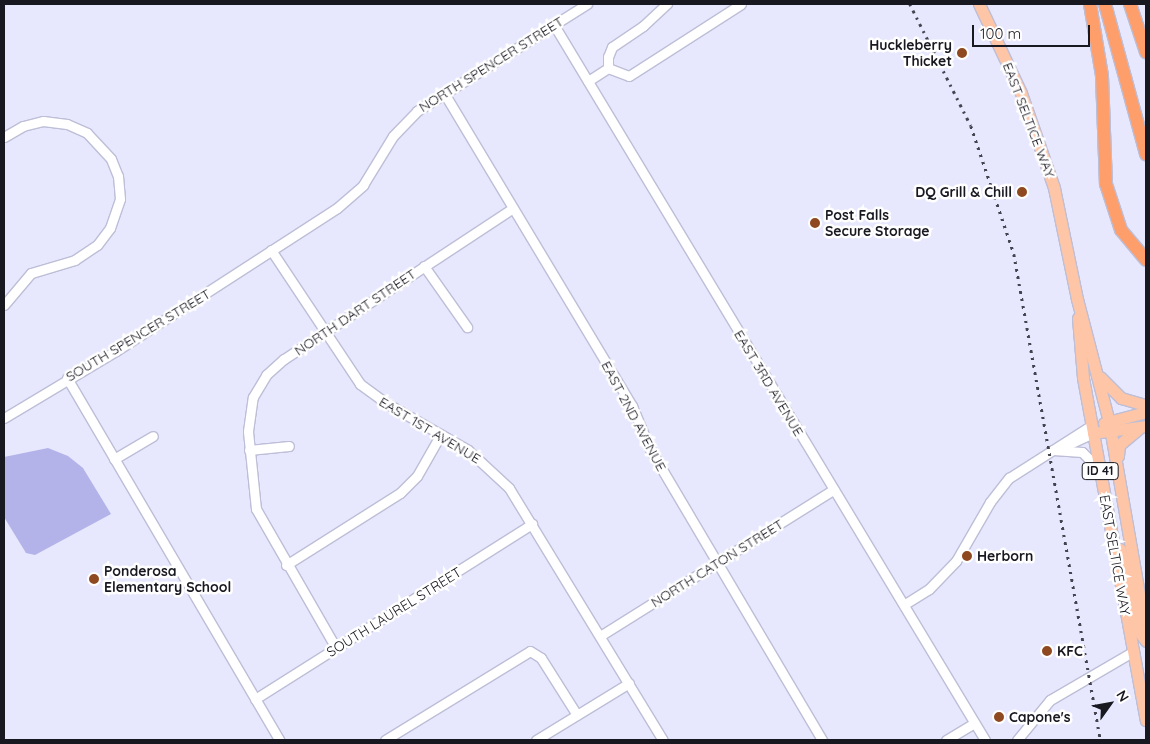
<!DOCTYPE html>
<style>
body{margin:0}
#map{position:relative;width:1150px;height:744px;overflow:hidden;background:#e7e8fd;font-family:Quicksand,sans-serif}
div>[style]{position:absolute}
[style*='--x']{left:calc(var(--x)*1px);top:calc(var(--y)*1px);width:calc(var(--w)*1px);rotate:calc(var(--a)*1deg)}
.green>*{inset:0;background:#b3b3e9}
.roads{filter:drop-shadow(1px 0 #bdbed7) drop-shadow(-1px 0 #bdbed7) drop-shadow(0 1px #bdbed7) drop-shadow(0 -1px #bdbed7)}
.minor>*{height:9px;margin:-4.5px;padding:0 4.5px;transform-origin:4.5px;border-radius:4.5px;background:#fff}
.major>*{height:11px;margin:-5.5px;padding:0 5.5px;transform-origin:5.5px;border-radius:5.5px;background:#fec5a6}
.highway>*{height:12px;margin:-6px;padding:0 6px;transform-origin:6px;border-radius:6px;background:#fe9e6b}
.rail>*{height:2.5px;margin-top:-1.25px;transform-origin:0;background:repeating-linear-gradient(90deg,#444450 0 2.5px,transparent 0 7.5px)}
.dots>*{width:14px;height:14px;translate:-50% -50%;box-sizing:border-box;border:2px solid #fff;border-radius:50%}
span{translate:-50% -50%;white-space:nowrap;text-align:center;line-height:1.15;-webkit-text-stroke:5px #fff;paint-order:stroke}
.shield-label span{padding:1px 4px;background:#fff;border:1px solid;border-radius:4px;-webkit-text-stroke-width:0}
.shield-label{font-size:12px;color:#181821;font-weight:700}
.poi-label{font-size:14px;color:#181821;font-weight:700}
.right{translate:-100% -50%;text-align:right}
.left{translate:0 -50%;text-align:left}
.street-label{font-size:14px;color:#181821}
.frame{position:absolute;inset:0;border:5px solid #181821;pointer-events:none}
.north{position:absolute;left:1085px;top:679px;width:50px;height:50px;-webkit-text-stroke:4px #fff;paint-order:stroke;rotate:58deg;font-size:14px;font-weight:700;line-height:20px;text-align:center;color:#181821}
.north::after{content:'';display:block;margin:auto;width:18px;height:22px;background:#181821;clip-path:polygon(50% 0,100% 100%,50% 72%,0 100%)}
.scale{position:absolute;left:972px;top:25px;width:118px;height:22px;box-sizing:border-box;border:2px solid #181821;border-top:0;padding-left:6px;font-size:15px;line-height:18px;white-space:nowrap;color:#181821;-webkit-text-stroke:4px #fff;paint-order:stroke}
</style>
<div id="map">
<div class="green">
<div style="clip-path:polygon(48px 448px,68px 456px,83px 468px,111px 514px,35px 555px,26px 553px,4px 517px,4px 457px)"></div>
</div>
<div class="roads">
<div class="minor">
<div style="--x:554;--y:25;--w:835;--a:58.92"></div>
<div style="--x:608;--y:68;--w:22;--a:21"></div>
<div style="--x:629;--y:76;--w:133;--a:-32.7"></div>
<div style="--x:608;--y:68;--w:11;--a:-90"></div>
<div style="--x:608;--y:57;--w:11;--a:-68"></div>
<div style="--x:612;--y:47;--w:37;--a:-34"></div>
<div style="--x:643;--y:26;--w:33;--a:-43"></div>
<div style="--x:588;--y:81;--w:24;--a:-33"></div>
<div style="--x:444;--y:93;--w:365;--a:59"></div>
<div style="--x:632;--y:406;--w:47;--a:67.3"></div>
<div style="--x:650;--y:449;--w:338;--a:59.4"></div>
<div style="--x:4;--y:137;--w:22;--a:-30"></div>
<div style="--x:23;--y:126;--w:21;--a:-14"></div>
<div style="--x:43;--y:121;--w:24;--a:7"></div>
<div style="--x:67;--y:124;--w:22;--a:24"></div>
<div style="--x:87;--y:133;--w:35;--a:47"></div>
<div style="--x:111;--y:159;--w:18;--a:68"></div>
<div style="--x:118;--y:176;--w:23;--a:85"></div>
<div style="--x:120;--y:199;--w:31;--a:109"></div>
<div style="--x:110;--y:228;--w:21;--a:127"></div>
<div style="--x:97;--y:245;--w:27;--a:146"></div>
<div style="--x:75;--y:260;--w:46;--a:163.5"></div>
<div style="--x:31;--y:273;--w:42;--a:130.2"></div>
<div style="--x:271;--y:250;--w:161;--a:56.4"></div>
<div style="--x:360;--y:384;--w:32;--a:36"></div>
<div style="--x:386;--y:403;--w:95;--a:29.8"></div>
<div style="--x:468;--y:450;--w:56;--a:42.8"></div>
<div style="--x:509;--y:488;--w:295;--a:58.6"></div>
<div style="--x:424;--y:266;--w:75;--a:54.8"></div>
<div style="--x:67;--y:378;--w:420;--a:59.6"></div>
<div style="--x:4;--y:418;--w:131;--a:-30.9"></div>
<div style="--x:116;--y:351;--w:263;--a:-32.9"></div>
<div style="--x:337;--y:208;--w:35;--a:-41"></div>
<div style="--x:363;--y:185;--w:57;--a:-58.5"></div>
<div style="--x:393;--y:136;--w:35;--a:-46"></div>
<div style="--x:417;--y:111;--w:201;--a:-32.2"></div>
<div style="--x:1061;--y:448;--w:35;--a:-25"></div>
<div style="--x:249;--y:450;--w:40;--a:-5.7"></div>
<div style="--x:1053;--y:450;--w:29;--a:4"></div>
<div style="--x:1082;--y:452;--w:23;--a:45"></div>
<div style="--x:114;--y:459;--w:45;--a:-30.5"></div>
<div style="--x:286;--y:565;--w:135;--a:-32.3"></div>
<div style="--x:400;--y:493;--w:24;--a:-45"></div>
<div style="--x:417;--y:476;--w:48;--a:-60.3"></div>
<div style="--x:905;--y:604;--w:28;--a:-32"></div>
<div style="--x:929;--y:589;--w:39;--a:-46"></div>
<div style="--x:956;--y:561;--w:68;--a:-60"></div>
<div style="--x:990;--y:502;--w:31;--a:-52"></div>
<div style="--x:1009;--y:478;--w:98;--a:-32.6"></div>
<div style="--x:600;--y:636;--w:276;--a:-32.1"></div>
<div style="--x:336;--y:648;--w:160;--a:-119.9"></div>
<div style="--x:256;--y:509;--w:78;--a:-95.9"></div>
<div style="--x:248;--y:431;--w:34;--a:-82"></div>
<div style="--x:253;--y:397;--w:26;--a:-59"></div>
<div style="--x:266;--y:375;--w:24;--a:-42"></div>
<div style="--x:284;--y:359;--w:274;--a:-33.4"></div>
<div style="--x:255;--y:699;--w:328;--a:-32.3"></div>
<div style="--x:385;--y:740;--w:170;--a:-31.5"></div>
<div style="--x:530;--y:651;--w:13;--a:32"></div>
<div style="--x:541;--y:658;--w:67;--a:57.7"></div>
<div style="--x:536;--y:740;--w:109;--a:-31.5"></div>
<div style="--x:946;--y:740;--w:31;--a:-31"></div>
<div style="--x:1017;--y:740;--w:52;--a:-50.5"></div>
<div style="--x:1050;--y:700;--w:95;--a:-30.3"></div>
</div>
<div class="major">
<div style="--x:979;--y:4;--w:98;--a:64.7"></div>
<div style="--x:1021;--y:93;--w:101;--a:70.8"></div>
<div style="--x:1054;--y:188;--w:113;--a:78.3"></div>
<div style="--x:1077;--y:299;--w:127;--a:75.4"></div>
<div style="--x:1109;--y:422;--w:214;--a:80.1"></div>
<div style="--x:1078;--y:318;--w:60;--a:85.2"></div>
<div style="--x:1083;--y:378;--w:348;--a:79.6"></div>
<div style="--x:1100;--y:377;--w:30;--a:45"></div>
<div style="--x:1121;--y:398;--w:26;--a:16"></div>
<div style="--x:1104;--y:423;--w:43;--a:-14.7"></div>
<div style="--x:1093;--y:433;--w:53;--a:-7.5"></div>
<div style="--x:1118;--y:456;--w:11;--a:-85"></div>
<div style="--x:1119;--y:445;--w:25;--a:-40"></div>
<div style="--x:1120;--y:549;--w:82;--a:78"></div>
<div style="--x:1137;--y:629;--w:15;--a:53"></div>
</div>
<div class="highway">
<div style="--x:1090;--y:4;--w:73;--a:80.5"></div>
<div style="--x:1102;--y:76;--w:108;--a:87.9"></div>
<div style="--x:1106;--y:184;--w:48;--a:71.9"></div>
<div style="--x:1121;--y:230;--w:39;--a:50"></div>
<div style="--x:1105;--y:4;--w:156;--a:74.7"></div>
<div style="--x:1130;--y:4;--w:51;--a:71.6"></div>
</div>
</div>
<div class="rail">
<div style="--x:910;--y:4;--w:136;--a:63.4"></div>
<div style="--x:971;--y:126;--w:135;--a:71.4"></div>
<div style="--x:1014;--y:254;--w:494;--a:79.9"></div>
</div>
<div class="dots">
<div style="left:962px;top:53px;background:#8e4920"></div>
<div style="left:1022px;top:192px;background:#8e4920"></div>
<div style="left:815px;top:223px;background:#8e4920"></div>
<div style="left:967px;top:556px;background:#8e4920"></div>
<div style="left:94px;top:579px;background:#8e4920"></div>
<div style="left:1047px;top:651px;background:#8e4920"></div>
<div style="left:999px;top:717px;background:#8e4920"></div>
</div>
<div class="shield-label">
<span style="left:1100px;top:471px">ID 41</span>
</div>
<div class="poi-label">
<span class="right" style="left:952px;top:53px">Huckleberry<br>Thicket</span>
<span class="right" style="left:1012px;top:192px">DQ Grill &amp; Chill</span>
<span class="left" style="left:825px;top:223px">Post Falls<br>Secure Storage</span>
<span class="left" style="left:977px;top:556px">Herborn</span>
<span class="left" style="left:104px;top:579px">Ponderosa<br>Elementary School</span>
<span class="left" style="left:1057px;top:651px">KFC</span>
<span class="left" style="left:1009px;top:717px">Capone's</span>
</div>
<div class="street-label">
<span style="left:491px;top:64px;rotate:-32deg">NORTH SPENCER STREET</span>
<span style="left:1029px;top:120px;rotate:69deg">EAST SELTICE WAY</span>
<span style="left:355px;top:312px;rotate:-34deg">NORTH DART STREET</span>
<span style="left:138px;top:335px;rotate:-31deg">SOUTH SPENCER STREET</span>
<span style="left:769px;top:383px;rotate:59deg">EAST 3RD AVENUE</span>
<span style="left:634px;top:416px;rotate:62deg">EAST 2ND AVENUE</span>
<span style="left:430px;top:430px;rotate:31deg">EAST 1ST AVENUE</span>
<span style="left:1115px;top:555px;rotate:80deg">EAST SELTICE WAY</span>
<span style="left:717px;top:563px;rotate:-32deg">NORTH CATON STREET</span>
<span style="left:394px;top:612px;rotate:-32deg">SOUTH LAUREL STREET</span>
</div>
<div class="frame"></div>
<div class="north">N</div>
<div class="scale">100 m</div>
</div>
